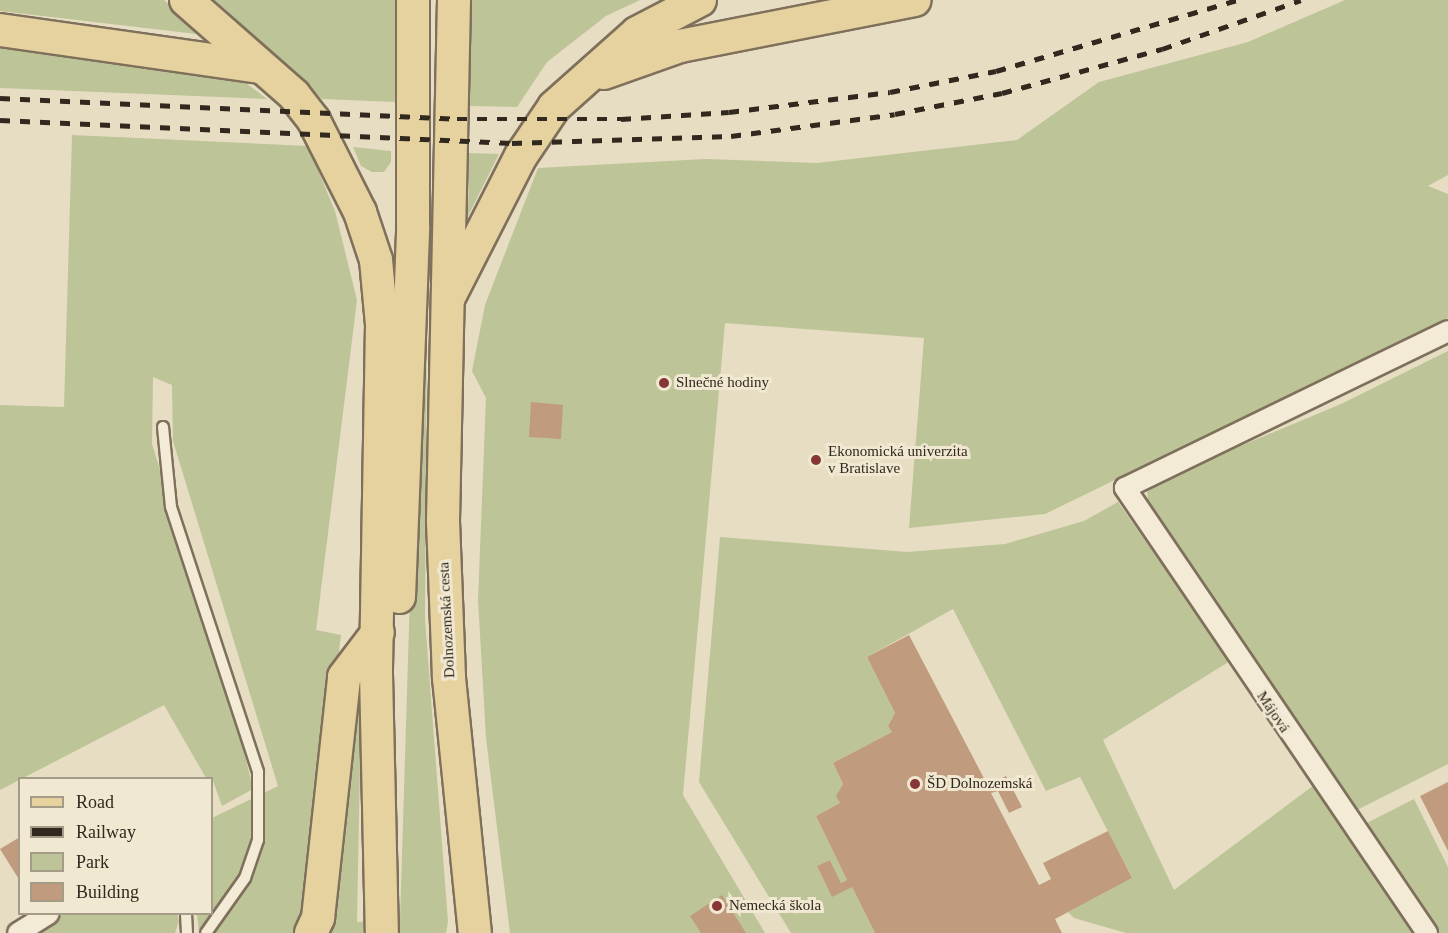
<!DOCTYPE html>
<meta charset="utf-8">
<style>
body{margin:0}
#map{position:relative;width:1448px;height:933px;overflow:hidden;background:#e7ddc3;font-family:Georgia,serif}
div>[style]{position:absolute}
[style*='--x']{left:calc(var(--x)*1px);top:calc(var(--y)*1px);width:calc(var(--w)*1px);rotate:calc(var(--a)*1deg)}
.green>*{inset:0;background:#bdc498}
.building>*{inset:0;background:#c09b7d}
.roads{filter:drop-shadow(2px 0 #7f705c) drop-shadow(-2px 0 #7f705c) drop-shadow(0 2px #7f705c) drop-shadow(0 -2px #7f705c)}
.lane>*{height:10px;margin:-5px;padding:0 5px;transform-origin:5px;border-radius:5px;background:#f3ebd5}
.street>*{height:20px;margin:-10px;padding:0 10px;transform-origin:10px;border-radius:10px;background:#f3ebd5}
.primary>*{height:32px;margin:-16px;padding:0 16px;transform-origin:16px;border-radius:16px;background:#e6d29f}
.rail>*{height:4.5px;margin-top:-2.25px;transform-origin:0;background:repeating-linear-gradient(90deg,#31281e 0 10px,transparent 0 20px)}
.dots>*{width:16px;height:16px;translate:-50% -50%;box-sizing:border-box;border:3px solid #f0e8d1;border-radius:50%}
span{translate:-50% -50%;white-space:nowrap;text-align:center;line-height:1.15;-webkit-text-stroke:6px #f0e8d1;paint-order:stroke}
.poi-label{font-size:15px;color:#31281e}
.left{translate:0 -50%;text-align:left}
.street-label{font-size:15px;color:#31281e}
.legend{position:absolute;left:18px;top:777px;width:195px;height:138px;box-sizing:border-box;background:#f0e8d1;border:2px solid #a49b89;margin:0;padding:8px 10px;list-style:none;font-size:18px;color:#31281e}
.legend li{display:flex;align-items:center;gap:12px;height:30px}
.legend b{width:30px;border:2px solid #a49b89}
</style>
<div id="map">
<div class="green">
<div style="clip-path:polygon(0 0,164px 0,205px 35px,0 11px)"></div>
<div style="clip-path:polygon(215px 0,397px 0,395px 102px,322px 99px)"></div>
<div style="clip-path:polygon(470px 0,640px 0,606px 16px,547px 62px,517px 107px,468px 106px)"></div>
<div style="clip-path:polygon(1345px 0,1448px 0,1448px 175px,1428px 186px,1448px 194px,1448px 318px,1045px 514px,909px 528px,924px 338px,725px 323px,683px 795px,765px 933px,510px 933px,486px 738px,478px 600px,486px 398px,472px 371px,485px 305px,538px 168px,705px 159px,817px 163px,1017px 140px,1099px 82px,1248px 42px)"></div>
<div style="clip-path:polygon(0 42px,242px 80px,267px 99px,0 88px)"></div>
<div style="clip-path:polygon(72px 135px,308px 146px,335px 211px,357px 300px,316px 630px,341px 635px,307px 913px,298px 933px,199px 933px,197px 914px,212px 914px,212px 818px,278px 786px,173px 441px,172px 385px,153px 377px,152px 444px,235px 712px,253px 789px,222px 806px,212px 778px,206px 778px,164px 705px,0 790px,0 405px,64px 407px)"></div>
<div style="clip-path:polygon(353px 147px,391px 151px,391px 162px,384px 172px,372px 172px,361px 166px)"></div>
<div style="clip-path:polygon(469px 153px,499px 154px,468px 216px)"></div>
<div style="clip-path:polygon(427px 307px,425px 619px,448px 922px,446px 933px,320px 933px,362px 658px,357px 922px,400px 920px,418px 334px)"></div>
<div style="clip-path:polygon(1448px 351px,1448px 764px,1353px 812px,1170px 541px,1148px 503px,1147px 485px,1341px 404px)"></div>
<div style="clip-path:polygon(1118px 502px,1230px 661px,1103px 740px,1174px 890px,1314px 785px,1415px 933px,1126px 933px,1074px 918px,1068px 912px,1132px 878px,1080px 777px,1046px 791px,953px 609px,867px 657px,895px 713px,888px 726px,892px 732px,833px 763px,843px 784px,837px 796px,840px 803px,816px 816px,847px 880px,841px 883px,830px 860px,817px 866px,828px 888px,852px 887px,875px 933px,791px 933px,699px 782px,720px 537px,907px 552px,1005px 544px,1084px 521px)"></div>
<div style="clip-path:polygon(1414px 799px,1448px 867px,1448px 933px,1439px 933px,1363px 825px)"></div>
<div style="clip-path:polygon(64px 914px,177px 914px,179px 921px,175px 933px,34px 933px)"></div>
</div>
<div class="building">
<div style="clip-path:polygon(531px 402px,563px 405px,561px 439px,529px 437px)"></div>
<div style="clip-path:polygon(909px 635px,988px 786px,1006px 776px,1022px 807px,1009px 813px,998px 791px,991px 793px,1039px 885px,1051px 879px,1043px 863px,1108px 831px,1132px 878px,1055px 919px,1062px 933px,875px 933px,852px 887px,832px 897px,817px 866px,830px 860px,841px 883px,847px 880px,816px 816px,840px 803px,836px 796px,843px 784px,833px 763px,892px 732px,888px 726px,895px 713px,867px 657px)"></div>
<div style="clip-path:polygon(1448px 782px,1448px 851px,1420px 796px)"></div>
<div style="clip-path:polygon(20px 837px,20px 881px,0 849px)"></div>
<div style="clip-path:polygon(722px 895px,746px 933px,701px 933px,690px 916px)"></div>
</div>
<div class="roads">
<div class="lane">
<div style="--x:163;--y:427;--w:80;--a:84.3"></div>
<div style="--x:171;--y:507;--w:279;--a:71.8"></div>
<div style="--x:258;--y:772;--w:68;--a:90"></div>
<div style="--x:258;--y:840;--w:40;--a:108.9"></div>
<div style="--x:245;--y:878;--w:67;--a:125.3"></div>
<div style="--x:186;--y:914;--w:19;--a:87"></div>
</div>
<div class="street">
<div style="--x:18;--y:933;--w:36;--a:-32"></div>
<div style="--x:1427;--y:933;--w:538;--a:-124.16"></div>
<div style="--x:1125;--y:488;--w:359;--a:-25.9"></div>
</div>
<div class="primary">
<div style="--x:186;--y:0;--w:144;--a:41.3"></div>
<div style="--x:294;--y:95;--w:33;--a:52"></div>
<div style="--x:314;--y:121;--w:102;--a:63.2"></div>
<div style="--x:360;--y:212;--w:51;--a:71.6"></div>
<div style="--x:376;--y:260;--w:65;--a:84.7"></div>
<div style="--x:382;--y:325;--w:349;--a:91"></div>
<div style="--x:376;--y:674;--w:259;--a:88.7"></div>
<div style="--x:454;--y:0;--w:521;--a:91.21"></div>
<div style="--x:443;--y:521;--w:157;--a:87.8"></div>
<div style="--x:449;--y:678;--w:256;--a:84.2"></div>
<div style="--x:0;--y:30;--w:264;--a:8.1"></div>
<div style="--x:604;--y:73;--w:81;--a:-19.6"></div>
<div style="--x:680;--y:46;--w:239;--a:-11.1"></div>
<div style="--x:448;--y:299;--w:161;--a:-63"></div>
<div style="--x:521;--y:156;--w:59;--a:-56"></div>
<div style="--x:554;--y:107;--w:111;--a:-41.7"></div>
<div style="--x:637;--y:33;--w:71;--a:-27.6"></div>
<div style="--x:399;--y:597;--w:371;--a:-87.8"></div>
<div style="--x:413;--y:226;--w:226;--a:-90"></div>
<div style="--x:311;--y:933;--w:17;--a:-65"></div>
<div style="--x:318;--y:918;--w:242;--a:-83.8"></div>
<div style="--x:344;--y:677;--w:56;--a:-52.9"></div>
</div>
</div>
<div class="rail">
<div style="--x:0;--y:98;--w:457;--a:2.6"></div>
<div style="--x:457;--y:119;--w:164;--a:0"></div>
<div style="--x:621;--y:119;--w:108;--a:-3.7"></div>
<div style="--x:729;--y:112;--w:162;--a:-7.1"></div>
<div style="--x:890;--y:92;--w:108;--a:-11.2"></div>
<div style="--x:996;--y:71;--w:251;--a:-16.4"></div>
<div style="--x:0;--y:120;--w:513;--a:2.57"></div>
<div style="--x:512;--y:143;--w:219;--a:-1.8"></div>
<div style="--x:731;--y:136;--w:165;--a:-7.6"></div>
<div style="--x:895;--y:114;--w:109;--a:-11.1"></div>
<div style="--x:1002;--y:93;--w:166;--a:-15.4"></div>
<div style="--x:1162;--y:49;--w:147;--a:-19.4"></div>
</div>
<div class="dots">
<div style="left:664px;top:383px;background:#863634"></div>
<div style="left:816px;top:460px;background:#863634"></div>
<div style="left:915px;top:784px;background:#863634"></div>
<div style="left:717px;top:906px;background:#863634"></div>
</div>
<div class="poi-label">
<span class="left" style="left:676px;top:383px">Slnečné hodiny</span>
<span class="left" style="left:828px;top:460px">Ekonomická univerzita<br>v Bratislave</span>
<span class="left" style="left:927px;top:784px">ŠD Dolnozemská</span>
<span class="left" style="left:729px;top:906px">Nemecká škola</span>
</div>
<div class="street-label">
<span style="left:447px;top:620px;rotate:-93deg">Dolnozemská cesta</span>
<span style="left:1273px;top:712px;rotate:56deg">Májová</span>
</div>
<ul class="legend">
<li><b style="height:8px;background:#e6d29f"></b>Road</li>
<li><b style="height:8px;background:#31281e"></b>Railway</li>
<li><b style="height:16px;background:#bdc498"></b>Park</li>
<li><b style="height:16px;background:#c09b7d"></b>Building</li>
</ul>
</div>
